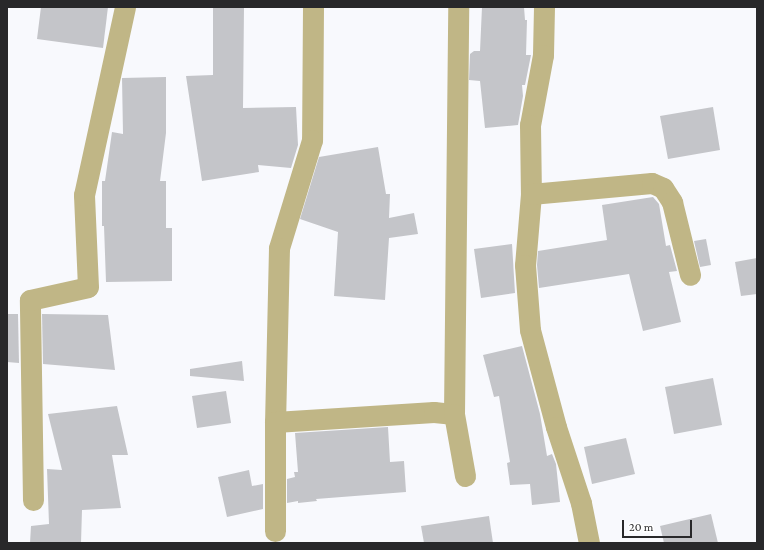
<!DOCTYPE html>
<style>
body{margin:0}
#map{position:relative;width:764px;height:550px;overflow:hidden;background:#f8f9fd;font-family:"Crimson Pro",serif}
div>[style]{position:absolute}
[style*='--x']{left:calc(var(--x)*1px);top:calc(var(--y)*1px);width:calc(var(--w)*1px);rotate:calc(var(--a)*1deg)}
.building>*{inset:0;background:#c4c5c9}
.street>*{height:21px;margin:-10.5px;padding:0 10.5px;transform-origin:10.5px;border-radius:10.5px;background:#c0b686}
span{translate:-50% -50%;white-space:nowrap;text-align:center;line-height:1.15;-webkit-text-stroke:4px #fff;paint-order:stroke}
.frame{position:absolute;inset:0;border:8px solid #28282a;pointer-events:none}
.scale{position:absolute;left:622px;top:520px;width:70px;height:18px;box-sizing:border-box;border:2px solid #28282a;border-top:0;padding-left:5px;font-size:12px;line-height:14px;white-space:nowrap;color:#28282a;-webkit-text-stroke:3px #fff;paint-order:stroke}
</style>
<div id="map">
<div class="building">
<div style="clip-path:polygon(41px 7px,108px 7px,103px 48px,37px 39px)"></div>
<div style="clip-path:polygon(213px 7px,244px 7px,243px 108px,296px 107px,298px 145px,291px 168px,258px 165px,259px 172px,202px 181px,186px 76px,213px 75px)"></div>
<div style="clip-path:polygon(482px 7px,524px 7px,525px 20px,527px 20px,526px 55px,531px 55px,525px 85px,522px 85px,523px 96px,518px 125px,485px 128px,480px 81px,469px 80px,470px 54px,474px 51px,480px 51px)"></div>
<div style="clip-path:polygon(166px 77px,166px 133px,160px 181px,166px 181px,166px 228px,172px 228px,172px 281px,106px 282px,104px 226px,102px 226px,102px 181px,105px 181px,112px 132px,123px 134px,122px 78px)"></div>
<div style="clip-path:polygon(713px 107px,720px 150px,668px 159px,660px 116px)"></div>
<div style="clip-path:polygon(378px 147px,386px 194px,390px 194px,389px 218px,414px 213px,418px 234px,389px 238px,385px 300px,334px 296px,338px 232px,300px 219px,319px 157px)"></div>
<div style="clip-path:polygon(653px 197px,659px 204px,666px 246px,670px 245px,677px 271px,669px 272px,681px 322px,643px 331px,629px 274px,539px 288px,537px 265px,538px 251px,607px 240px,602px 205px)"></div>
<div style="clip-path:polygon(706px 239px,711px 265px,700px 267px,694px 241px)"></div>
<div style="clip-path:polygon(512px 244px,515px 293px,481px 298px,474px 249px)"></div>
<div style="clip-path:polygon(757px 258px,757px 294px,741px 296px,735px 262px)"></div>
<div style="clip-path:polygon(7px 314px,18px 314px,19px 363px,7px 362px)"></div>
<div style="clip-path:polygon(42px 314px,108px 315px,115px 370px,43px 364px)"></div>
<div style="clip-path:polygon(522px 346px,540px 414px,547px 456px,552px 454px,556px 464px,560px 502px,532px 505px,530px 484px,510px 485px,507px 463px,510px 462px,499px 396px,494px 397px,483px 355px)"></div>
<div style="clip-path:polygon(242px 361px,244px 381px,190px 376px,190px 369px)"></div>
<div style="clip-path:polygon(713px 378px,722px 425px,674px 434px,665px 387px)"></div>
<div style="clip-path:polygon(226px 391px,231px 423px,197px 428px,192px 396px)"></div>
<div style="clip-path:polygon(117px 406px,128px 455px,112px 455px,121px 508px,82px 510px,81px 543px,30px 543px,31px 526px,49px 524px,47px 469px,62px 470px,48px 414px)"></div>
<div style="clip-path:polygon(388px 427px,390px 462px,404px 461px,406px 492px,316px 499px,317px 501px,298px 503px,298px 501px,287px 503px,287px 479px,295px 477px,294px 472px,298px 472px,295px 433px)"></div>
<div style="clip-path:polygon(626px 438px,635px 474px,592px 484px,584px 447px)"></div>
<div style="clip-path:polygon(249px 470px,252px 486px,263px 484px,263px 509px,227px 517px,218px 477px)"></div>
<div style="clip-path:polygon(711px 514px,718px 543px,664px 543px,660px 526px)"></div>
<div style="clip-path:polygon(489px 516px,493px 543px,424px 543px,421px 526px)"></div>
</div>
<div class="street">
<div style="--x:313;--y:7;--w:133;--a:90.4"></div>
<div style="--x:312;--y:140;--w:113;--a:107"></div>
<div style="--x:279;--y:248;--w:174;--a:91.3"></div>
<div style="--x:275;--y:422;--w:159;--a:-3.6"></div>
<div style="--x:434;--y:412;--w:20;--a:6"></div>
<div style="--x:454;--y:414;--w:407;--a:-89.4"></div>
<div style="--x:544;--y:7;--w:48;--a:91.2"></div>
<div style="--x:543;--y:55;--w:71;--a:100.5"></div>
<div style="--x:530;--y:125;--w:69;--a:89.2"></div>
<div style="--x:531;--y:194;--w:71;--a:94.8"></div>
<div style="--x:525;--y:265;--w:65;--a:85.6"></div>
<div style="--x:530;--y:330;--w:100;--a:75"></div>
<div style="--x:556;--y:427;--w:80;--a:71.8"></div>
<div style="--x:581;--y:503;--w:41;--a:78.7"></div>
<div style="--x:531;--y:194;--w:121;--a:-5.2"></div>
<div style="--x:652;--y:183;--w:12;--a:24"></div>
<div style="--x:663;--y:188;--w:17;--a:57"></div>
<div style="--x:672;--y:202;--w:75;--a:76.1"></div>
<div style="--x:454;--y:414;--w:63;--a:79.9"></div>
<div style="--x:275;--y:422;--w:109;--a:90"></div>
<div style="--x:33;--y:500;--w:200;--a:-90.9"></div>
<div style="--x:30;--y:300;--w:59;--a:-12.6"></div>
<div style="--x:88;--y:287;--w:92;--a:-92.5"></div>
<div style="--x:84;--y:195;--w:192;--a:-77.7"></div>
</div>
<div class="frame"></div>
<div class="scale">20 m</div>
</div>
